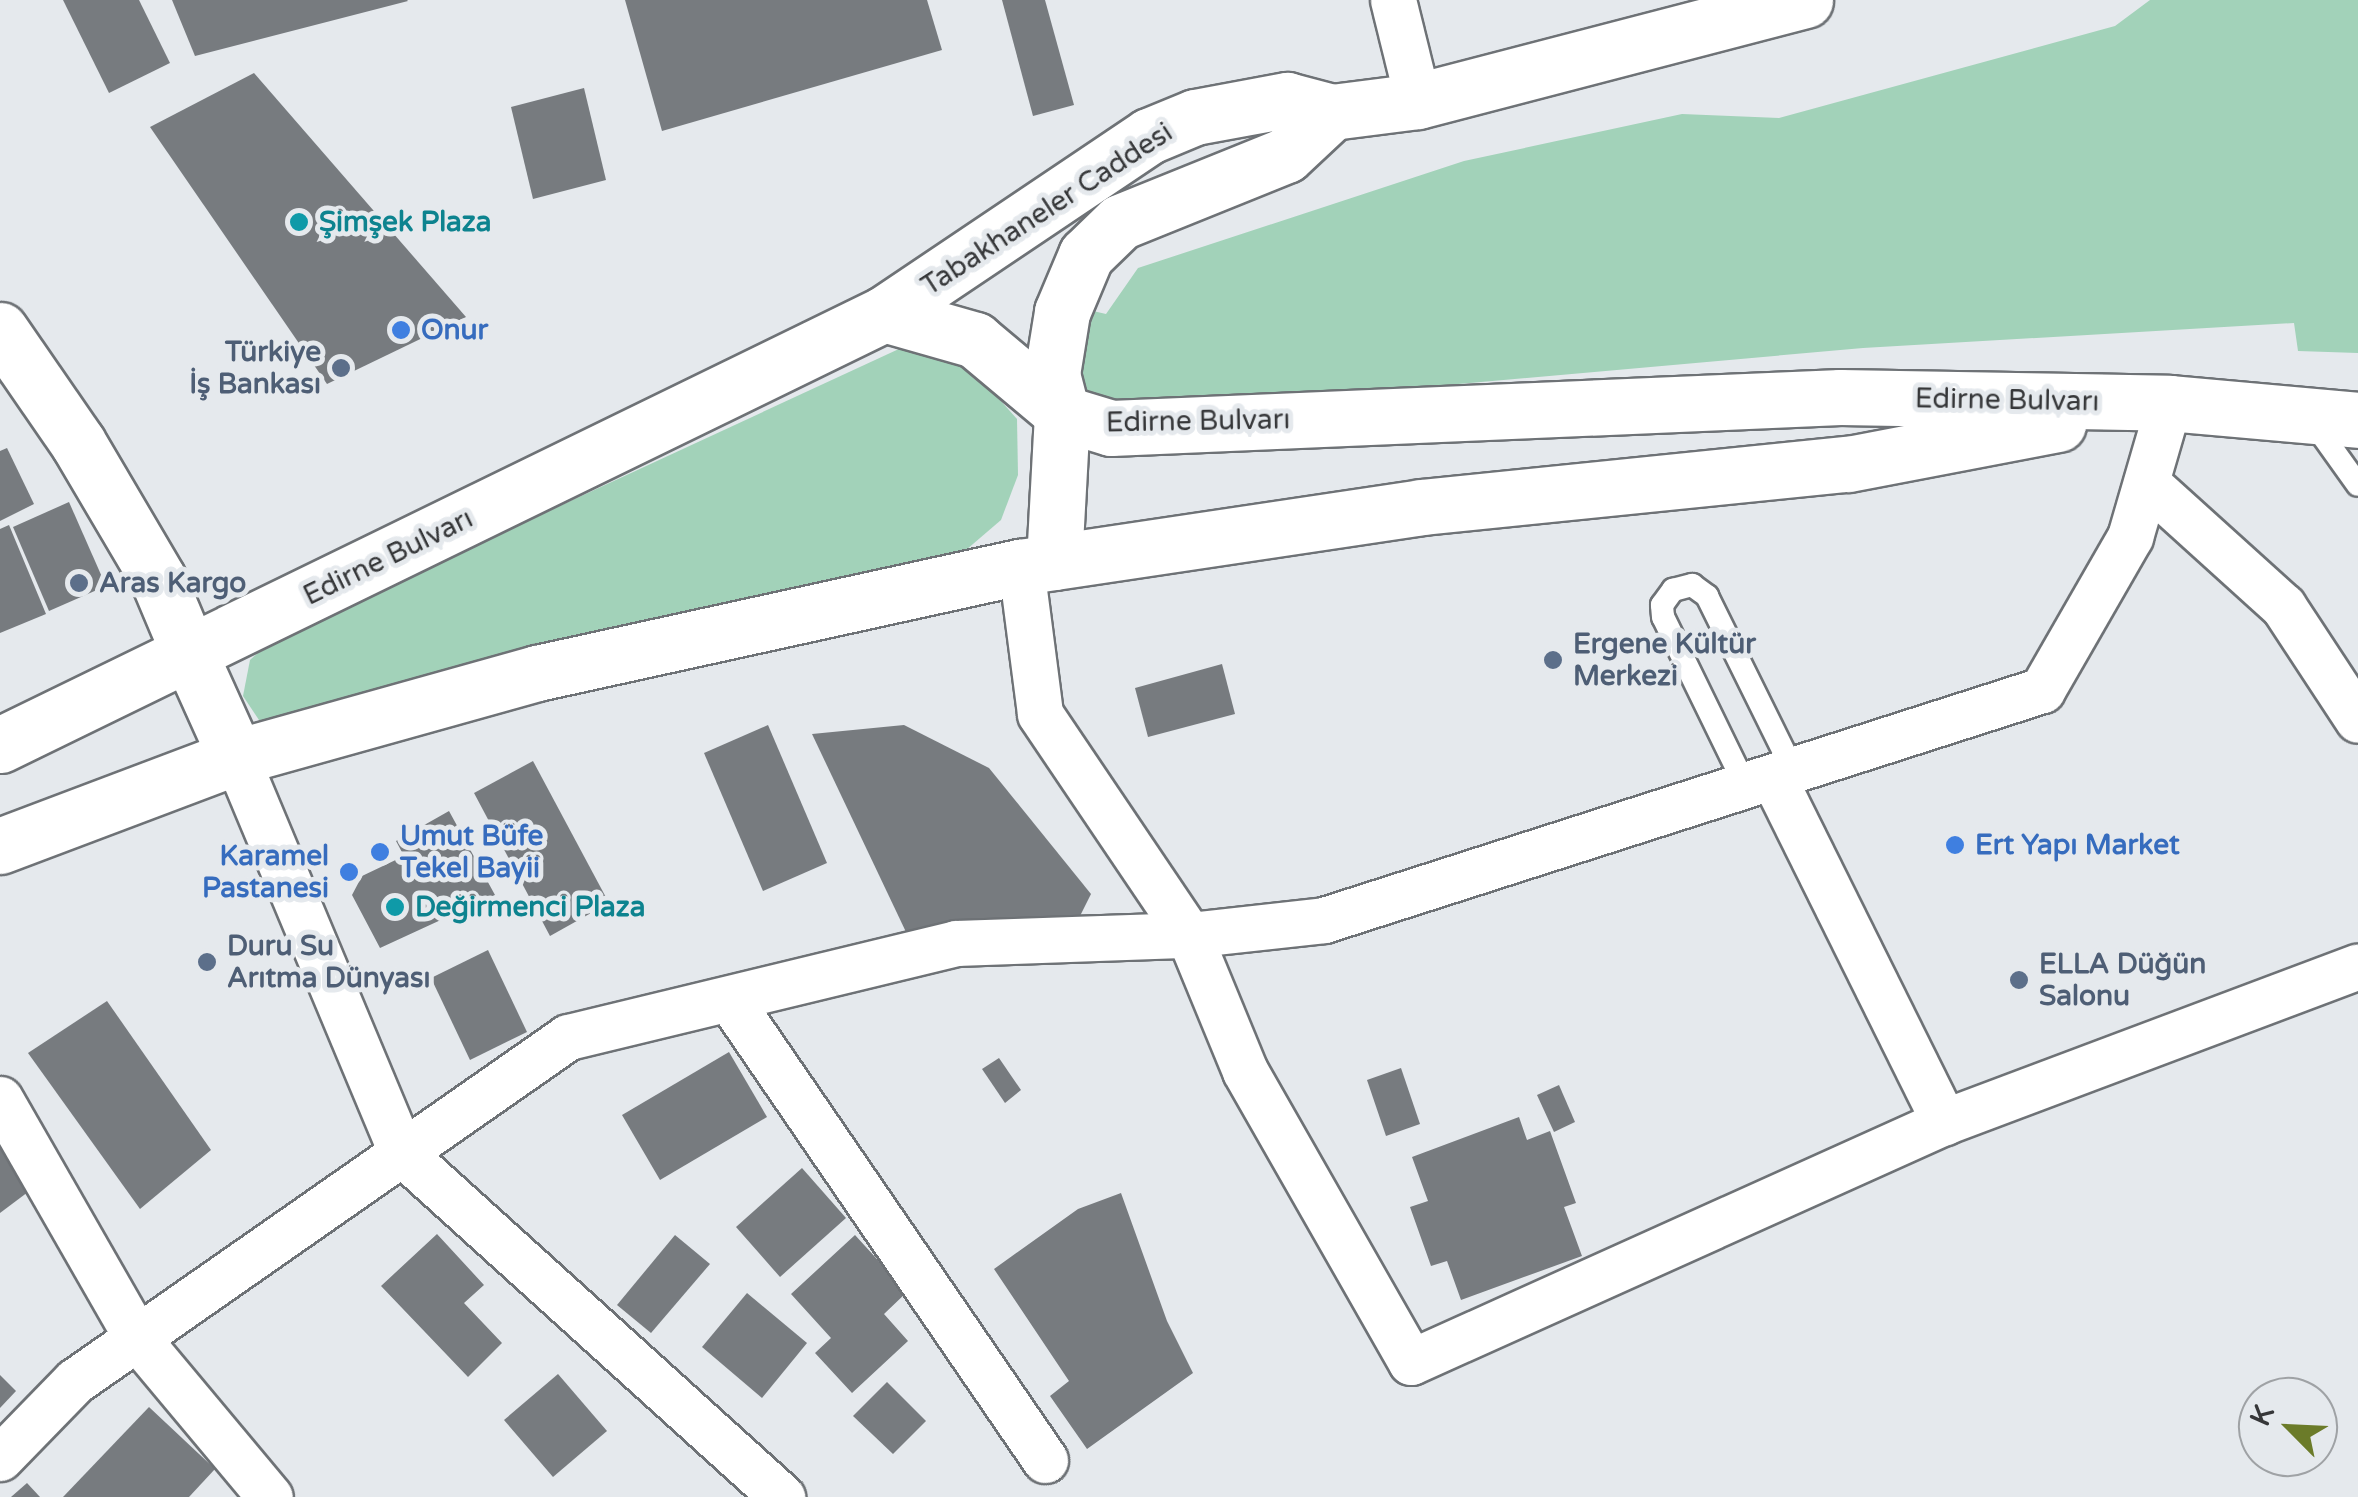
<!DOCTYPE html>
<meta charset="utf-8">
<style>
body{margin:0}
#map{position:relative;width:2358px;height:1497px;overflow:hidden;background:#e5e9ed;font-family:"Varela Round",sans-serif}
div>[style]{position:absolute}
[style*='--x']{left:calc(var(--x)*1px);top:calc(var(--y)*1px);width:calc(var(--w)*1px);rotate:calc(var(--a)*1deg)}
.green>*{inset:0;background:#a2d2b9}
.building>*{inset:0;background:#777b7f}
.roads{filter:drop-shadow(2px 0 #6e7276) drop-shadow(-2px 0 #6e7276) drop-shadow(0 2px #6e7276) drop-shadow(0 -2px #6e7276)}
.service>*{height:22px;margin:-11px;padding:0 11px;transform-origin:11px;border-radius:11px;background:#fff}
.minor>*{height:45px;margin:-22.5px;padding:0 22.5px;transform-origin:22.5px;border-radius:22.5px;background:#fff}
.tertiary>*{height:55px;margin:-27.5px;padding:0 27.5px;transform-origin:27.5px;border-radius:27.5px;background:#fff}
.secondary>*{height:55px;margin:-27.5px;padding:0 27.5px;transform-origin:27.5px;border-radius:27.5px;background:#fff}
.trunk>*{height:55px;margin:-27.5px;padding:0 27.5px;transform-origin:27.5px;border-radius:27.5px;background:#fff}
.dots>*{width:28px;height:28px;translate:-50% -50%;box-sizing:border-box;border:5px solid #e5e9ed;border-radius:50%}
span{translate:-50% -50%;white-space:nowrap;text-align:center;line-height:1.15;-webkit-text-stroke:10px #e5e9ed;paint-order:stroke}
.street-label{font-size:28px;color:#363739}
.culture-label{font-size:28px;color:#0d838f;font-weight:700}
.left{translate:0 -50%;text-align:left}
.shop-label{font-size:28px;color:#366cbe;font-weight:700}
.right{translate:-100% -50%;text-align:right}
.service-label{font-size:28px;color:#4e5e75;font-weight:700}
.north{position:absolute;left:2238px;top:1377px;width:100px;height:100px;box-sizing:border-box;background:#e5e9ed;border:2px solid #9fa2a5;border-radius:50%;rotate:294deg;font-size:28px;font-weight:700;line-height:40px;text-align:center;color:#363739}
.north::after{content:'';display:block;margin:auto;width:35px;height:45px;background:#6b7b29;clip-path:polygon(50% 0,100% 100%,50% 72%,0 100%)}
</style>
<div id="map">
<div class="green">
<div style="clip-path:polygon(2150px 0,2358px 0,2358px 353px,2298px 351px,2294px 323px,1863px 348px,1088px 417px,1079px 360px,1093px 311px,1106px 314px,1138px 268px,1464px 161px,1682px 114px,1779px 118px,2115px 26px)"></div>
<div style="clip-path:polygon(901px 348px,946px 357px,983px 381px,1017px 419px,1018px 475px,1001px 520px,966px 550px,261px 723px,243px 696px,250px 660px,260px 651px,335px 610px)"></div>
</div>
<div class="building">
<div style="clip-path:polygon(63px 0,139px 0,170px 63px,109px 93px)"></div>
<div style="clip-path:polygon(172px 0,407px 0,408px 1px,195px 56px)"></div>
<div style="clip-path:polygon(625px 0,927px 0,942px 50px,662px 131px)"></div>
<div style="clip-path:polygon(1002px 0,1045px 0,1074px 105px,1033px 116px)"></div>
<div style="clip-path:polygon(254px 73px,466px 317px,327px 384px,150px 127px)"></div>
<div style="clip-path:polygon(584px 88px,606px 180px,533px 199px,511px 107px)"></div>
<div style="clip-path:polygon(7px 448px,34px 504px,0 521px,0 451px)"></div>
<div style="clip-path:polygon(69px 502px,106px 586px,49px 611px,13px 527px)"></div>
<div style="clip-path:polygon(9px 525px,46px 614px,0 633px,0 529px)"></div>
<div style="clip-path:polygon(1222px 664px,1235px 714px,1148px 737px,1135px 688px)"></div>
<div style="clip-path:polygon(768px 725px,827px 863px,763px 891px,704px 753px)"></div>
<div style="clip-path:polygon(904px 725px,989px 768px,1091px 894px,1077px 922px,906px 932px,812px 734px)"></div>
<div style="clip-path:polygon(533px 761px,609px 903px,550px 936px,474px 793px)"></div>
<div style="clip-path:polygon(449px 811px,495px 895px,380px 948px,352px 895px,362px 876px,404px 856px,396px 841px)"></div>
<div style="clip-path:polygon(488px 950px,527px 1032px,470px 1060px,431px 978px)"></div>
<div style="clip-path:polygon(107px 1001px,211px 1150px,140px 1209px,28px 1053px)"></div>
<div style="clip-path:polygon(729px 1052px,767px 1117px,660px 1180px,622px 1115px)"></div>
<div style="clip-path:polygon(999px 1058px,1021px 1090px,1005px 1103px,982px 1069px)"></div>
<div style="clip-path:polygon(1401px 1068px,1420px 1124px,1386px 1136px,1367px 1080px)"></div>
<div style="clip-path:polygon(1559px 1085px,1575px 1122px,1554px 1132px,1537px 1095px)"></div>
<div style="clip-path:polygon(1519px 1117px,1527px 1140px,1550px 1131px,1576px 1203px,1564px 1207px,1582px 1256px,1461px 1300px,1447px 1261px,1431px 1266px,1410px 1207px,1428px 1201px,1412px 1157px)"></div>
<div style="clip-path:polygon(0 1121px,44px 1180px,0 1213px)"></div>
<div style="clip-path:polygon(802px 1168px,846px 1218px,780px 1277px,736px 1227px)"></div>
<div style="clip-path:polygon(1121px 1193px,1167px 1321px,1193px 1373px,1087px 1449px,1050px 1396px,1069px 1381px,994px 1269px,1078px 1209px)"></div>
<div style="clip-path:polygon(437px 1234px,484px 1285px,464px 1303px,502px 1343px,468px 1377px,381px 1286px)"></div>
<div style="clip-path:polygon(675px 1235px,710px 1264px,651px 1333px,617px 1305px)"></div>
<div style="clip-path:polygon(855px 1235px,907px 1292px,884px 1314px,908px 1341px,852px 1393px,815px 1353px,831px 1338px,791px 1294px)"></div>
<div style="clip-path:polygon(747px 1293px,807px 1343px,762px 1398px,702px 1347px)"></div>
<div style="clip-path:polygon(558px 1374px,607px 1431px,553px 1477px,504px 1420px)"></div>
<div style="clip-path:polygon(0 1375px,16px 1391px,0 1408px)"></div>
<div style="clip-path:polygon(887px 1382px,926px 1421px,893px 1454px,853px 1416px)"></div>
<div style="clip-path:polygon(149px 1407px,215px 1469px,189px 1497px,63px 1497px)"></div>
<div style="clip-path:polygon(27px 1483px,40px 1497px,11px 1497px)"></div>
</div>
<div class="roads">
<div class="service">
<div style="--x:2313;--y:422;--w:77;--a:54.5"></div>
<div style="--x:1747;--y:789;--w:191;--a:-116"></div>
<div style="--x:1663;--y:617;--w:12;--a:-95"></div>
<div style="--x:1662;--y:605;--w:19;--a:-54"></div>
<div style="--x:1673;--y:590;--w:20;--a:-15"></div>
<div style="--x:1692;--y:585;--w:19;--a:36"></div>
<div style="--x:1707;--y:596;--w:199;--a:63.7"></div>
</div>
<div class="minor">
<div style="--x:1393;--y:0;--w:104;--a:76.1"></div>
<div style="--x:2149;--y:485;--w:181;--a:42.1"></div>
<div style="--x:2283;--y:606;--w:136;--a:56.7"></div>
<div style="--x:1021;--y:567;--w:148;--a:82.6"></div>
<div style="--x:1040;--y:714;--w:267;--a:56"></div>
<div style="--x:1189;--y:935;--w:147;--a:67.6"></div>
<div style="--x:1245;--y:1071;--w:335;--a:60.3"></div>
<div style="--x:1411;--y:1362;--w:585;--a:-24.24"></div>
<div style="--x:1944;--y:1122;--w:442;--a:-20.6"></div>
<div style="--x:236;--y:757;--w:429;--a:67.3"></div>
<div style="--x:402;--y:1153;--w:513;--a:42.15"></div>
<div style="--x:1775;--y:781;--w:381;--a:63.6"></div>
<div style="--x:732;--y:1003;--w:554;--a:55.59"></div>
<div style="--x:0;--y:1099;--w:275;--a:60.2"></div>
<div style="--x:137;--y:1338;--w:207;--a:50.1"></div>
<div style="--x:0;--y:1458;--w:107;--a:-45.8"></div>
<div style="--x:75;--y:1381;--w:601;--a:-34.91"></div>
<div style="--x:568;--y:1037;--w:399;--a:-13.6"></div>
<div style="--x:956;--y:943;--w:233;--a:-2"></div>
<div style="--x:1189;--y:935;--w:136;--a:-6.3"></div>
<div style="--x:1324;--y:920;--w:754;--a:-17.76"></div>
<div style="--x:2042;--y:690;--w:177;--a:-60.1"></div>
<div style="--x:2130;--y:537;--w:140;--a:-73.8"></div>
</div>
<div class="tertiary">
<div style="--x:884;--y:314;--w:319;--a:-33.9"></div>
<div style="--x:1149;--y:136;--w:50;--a:-22.4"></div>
<div style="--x:1195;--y:117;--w:94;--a:-10.5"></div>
<div style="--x:1287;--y:100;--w:47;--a:14.9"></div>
<div style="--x:1332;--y:112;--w:87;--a:-7.3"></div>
<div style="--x:1418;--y:101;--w:400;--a:-14.6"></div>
<div style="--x:0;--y:330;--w:137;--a:55.4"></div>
<div style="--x:78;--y:443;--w:158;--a:59.5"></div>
<div style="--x:158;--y:579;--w:82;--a:67.2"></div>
<div style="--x:1054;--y:562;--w:149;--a:-86.9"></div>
<div style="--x:1062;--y:413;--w:40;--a:-104.4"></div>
<div style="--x:1052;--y:374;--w:63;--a:-80.8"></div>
<div style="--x:1062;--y:312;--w:62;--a:-67.2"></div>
<div style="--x:1086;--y:255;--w:47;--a:-44.1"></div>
<div style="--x:1120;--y:222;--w:179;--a:-22"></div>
<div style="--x:1286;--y:155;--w:63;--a:-43.1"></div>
</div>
<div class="secondary">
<div style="--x:190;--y:655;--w:112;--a:65.7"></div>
</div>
<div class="trunk">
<div style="--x:0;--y:745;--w:983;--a:-25.99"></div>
<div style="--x:884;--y:314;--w:95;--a:15.9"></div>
<div style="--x:975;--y:340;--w:114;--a:40"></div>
<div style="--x:1062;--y:413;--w:51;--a:17"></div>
<div style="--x:1111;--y:428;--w:730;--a:-2.43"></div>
<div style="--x:1840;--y:397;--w:329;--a:1"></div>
<div style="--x:2169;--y:403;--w:190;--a:5.1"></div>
<div style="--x:0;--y:846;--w:252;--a:-20.7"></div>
<div style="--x:236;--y:757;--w:313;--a:-15.6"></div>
<div style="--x:537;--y:673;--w:495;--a:-12.4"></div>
<div style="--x:1021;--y:567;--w:404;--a:-8.5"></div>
<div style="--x:1421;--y:507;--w:429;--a:-5.8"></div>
<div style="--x:1848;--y:464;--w:214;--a:-10.8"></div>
</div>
</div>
<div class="dots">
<div style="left:299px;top:222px;background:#0f9aa8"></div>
<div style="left:401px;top:330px;background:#3f7fe0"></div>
<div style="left:341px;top:368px;background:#5c6f8a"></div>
<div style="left:79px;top:583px;background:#5c6f8a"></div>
<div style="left:1553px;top:660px;background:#5c6f8a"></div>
<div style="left:1955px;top:845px;background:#3f7fe0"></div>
<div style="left:380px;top:852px;background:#3f7fe0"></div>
<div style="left:349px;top:872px;background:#3f7fe0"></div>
<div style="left:395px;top:907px;background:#0f9aa8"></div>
<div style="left:207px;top:962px;background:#5c6f8a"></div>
<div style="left:2019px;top:980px;background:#5c6f8a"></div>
</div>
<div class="street-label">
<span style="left:1047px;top:209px;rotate:-33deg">Tabakhaneler Caddesi</span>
<span style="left:2007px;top:400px;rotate:1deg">Edirne Bulvarı</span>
<span style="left:1198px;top:421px;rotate:-1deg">Edirne Bulvarı</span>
<span style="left:388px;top:557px;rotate:-26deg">Edirne Bulvarı</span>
</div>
<div class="culture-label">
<span class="left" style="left:319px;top:222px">Şimşek Plaza</span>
<span class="left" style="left:415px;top:907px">Değirmenci Plaza</span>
</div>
<div class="shop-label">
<span class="left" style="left:421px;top:330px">Onur</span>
<span class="left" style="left:400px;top:852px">Umut Büfe<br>Tekel Bayii</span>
<span class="left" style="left:1975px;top:845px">Ert Yapı Market</span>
<span class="right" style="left:329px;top:872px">Karamel<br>Pastanesi</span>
</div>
<div class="service-label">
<span class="right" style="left:321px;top:368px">Türkiye<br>İş Bankası</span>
<span class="left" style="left:99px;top:583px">Aras Kargo</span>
<span class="left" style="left:1573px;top:660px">Ergene Kültür<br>Merkezi</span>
<span class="left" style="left:227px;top:962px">Duru Su<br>Arıtma Dünyası</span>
<span class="left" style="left:2039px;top:980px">ELLA Düğün<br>Salonu</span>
</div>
<div class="north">K</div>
</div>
